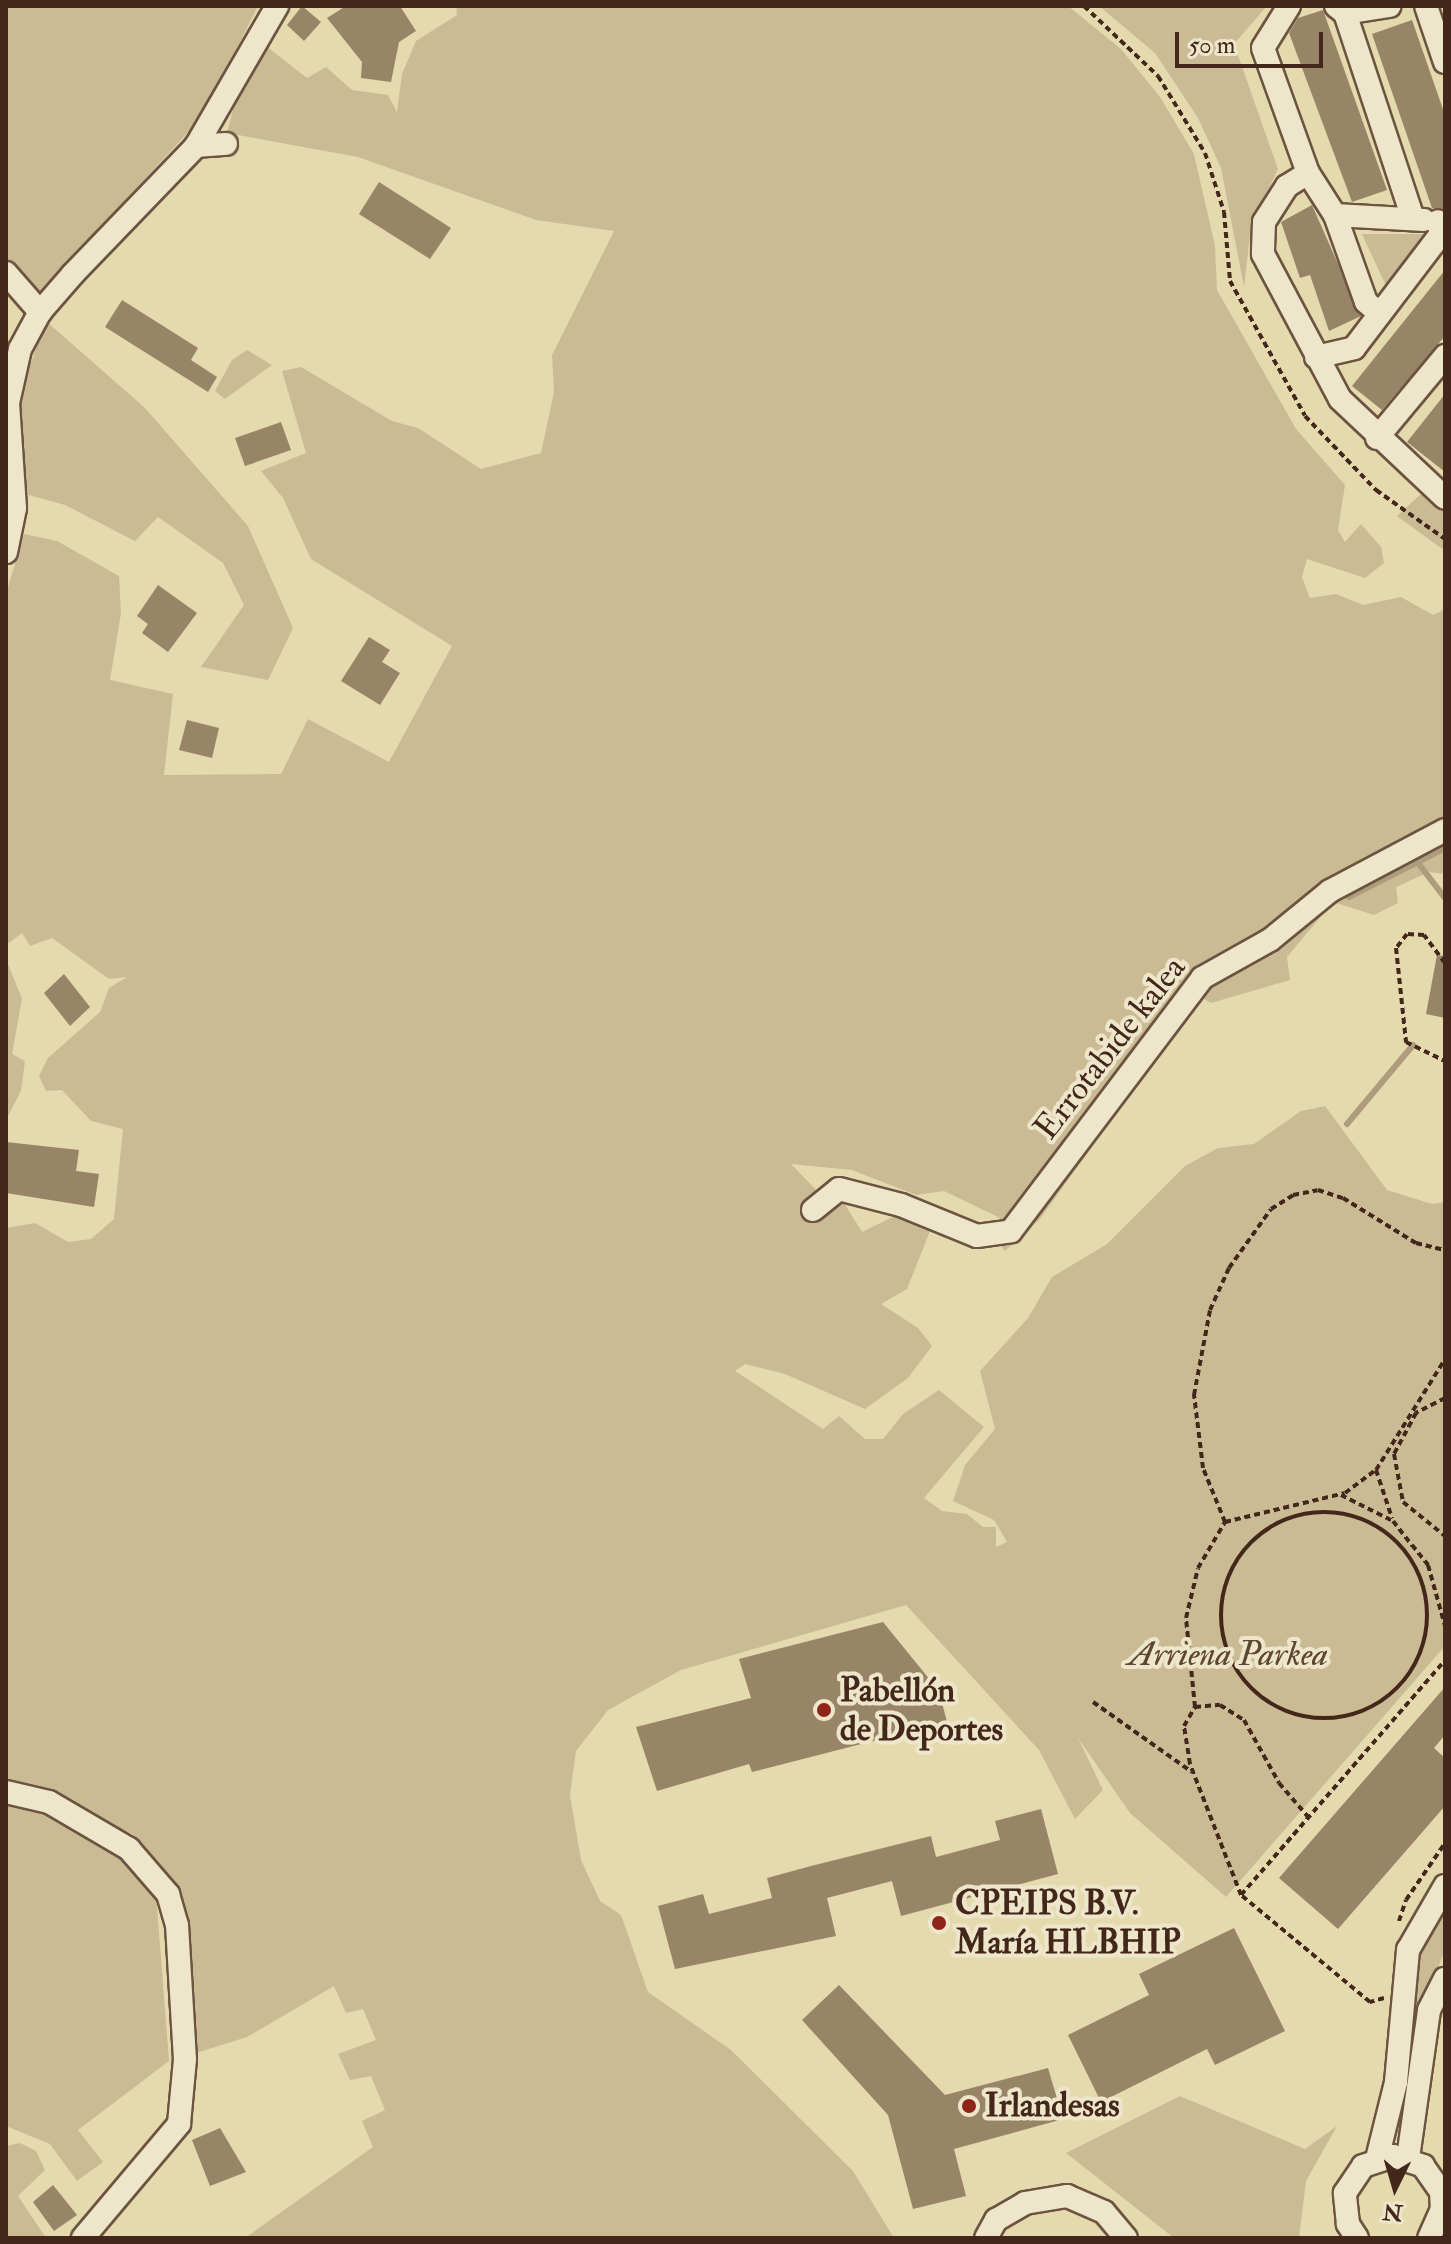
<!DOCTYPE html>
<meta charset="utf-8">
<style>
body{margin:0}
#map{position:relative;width:1451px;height:2244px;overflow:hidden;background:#e5d9ae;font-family:"IM FELL Double Pica",serif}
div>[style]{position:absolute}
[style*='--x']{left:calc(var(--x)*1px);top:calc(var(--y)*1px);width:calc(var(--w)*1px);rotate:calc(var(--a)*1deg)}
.green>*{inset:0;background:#cabb95}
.stream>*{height:6px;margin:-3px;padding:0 3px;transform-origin:3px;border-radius:3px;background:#ae9c7c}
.building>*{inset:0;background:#988467}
.path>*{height:4px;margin-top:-2px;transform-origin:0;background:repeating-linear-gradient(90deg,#44271b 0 6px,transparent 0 10px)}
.path>.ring{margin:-2px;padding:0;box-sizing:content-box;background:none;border:4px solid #44271b;border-radius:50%}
.roads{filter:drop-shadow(2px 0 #6c5440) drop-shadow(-2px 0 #6c5440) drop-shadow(0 2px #6c5440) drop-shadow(0 -2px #6c5440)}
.minor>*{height:22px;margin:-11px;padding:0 11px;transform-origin:11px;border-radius:11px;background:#eee6ca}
.dots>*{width:22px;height:22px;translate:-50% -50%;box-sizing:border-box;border:4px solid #eee6ca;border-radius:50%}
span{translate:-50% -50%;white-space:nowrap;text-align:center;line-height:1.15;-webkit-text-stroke:8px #eee6ca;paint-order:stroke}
.street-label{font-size:34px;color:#44271b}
.park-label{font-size:34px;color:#5f4533;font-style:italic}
.poi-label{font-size:34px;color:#44271b;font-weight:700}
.left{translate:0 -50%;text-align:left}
.frame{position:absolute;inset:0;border:8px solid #44271b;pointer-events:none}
.north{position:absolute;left:1355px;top:2148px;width:80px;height:80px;-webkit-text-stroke:6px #eee6ca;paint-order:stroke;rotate:185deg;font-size:22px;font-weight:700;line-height:32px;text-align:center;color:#44271b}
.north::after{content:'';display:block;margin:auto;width:28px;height:36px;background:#44271b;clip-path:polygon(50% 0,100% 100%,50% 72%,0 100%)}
.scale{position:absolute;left:1175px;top:32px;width:148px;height:36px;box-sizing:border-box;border:4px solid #44271b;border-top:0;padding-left:10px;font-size:24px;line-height:28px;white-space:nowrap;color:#44271b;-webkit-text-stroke:6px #eee6ca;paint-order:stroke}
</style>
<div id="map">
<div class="green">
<div style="clip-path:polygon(6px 6px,258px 6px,202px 117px,38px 295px,6px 259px)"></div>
<div style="clip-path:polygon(456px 6px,1068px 6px,1121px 49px,1160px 97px,1194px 154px,1215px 246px,1217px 290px,1296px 429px,1345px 485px,1338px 530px,1345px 542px,1361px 524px,1381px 547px,1384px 563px,1365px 578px,1307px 559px,1302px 577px,1310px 598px,1336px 594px,1363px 605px,1401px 597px,1433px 615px,1445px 609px,1445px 874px,1429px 872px,1396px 887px,1398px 903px,1374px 915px,1333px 902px,1287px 957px,1290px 980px,1211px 1003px,1199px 996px,1040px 1219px,1005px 1251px,994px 1237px,1000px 1218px,944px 1191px,916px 1195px,852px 1170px,791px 1164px,822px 1196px,841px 1198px,862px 1232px,901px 1213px,932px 1226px,907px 1289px,881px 1304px,918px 1328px,932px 1346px,908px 1378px,865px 1409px,785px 1374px,745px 1364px,735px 1371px,823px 1429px,839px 1416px,865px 1439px,883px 1439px,903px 1414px,939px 1390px,984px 1427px,924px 1498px,942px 1511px,967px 1514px,983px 1527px,996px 1527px,996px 1547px,1007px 1542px,994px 1520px,953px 1501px,965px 1465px,995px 1429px,980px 1371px,1028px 1318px,1052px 1277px,1107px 1244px,1185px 1166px,1218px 1148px,1254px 1144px,1301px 1111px,1325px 1106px,1387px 1190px,1432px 1204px,1445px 1202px,1445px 1646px,1226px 1897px,1130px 1813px,1078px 1738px,1103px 1790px,1075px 1819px,1039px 1750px,906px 1605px,681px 1670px,608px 1710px,576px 1751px,570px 1795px,581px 1860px,600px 1901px,621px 1915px,648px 1992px,731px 2050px,853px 2171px,894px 2238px,245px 2238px,373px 2147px,362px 2121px,385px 2110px,371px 2076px,350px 2080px,338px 2054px,376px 2040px,363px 2009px,346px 2013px,334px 1986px,247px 2037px,196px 2053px,182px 1913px,133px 1834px,112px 1826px,109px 1847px,156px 1894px,169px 2061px,78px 2130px,103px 2162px,77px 2181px,50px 2144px,6px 2126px,6px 1228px,35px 1223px,68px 1242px,91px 1239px,114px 1219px,123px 1129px,91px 1121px,62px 1090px,46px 1091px,39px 1076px,48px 1058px,100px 1012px,109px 988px,127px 977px,109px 979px,52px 938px,30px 946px,22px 933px,6px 945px,6px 594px,24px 534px,57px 541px,119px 576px,121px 613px,110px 680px,173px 694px,164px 775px,281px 774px,308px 719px,389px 762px,452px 646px,311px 559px,283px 498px,261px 471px,306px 453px,282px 371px,301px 367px,392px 421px,418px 428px,481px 469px,541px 453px,554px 392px,552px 355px,614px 231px,536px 220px,358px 157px,227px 133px,234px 106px,266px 46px,307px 78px,326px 67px,352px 90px,388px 95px,397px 112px,402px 74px,416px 41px,457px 15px)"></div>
<div style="clip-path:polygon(1099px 6px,1267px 6px,1234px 44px,1278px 169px,1251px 227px,1244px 287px,1221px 168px,1198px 118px,1155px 53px)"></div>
<div style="clip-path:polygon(1362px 234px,1428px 234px,1386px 286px)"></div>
<div style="clip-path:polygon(46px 321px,145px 408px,248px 526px,293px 628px,268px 680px,201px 667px,244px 605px,223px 563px,158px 517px,135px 541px,65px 505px,25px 494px,19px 395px)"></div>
<div style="clip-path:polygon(247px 350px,272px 365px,225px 399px,215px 391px,232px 360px)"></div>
<div style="clip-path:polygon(1421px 494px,1445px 511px,1445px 551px,1397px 516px)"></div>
<div style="clip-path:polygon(6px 959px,22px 999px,12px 1054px,25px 1061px,21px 1091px,6px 1120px)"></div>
<div style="clip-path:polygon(1445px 1892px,1445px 1950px,1411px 2036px,1407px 2013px,1415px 1954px)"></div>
<div style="clip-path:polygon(1180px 2096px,1305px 2149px,1337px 2126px,1306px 2181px,1299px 2238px,1174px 2238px,1066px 2153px)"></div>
<div style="clip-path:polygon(20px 2143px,36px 2151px,45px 2170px,18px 2196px,46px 2238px,6px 2238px,6px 2146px)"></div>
</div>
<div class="stream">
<div style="--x:1415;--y:859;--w:49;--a:52.4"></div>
<div style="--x:1349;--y:897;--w:108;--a:-27"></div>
<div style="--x:1347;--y:1124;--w:103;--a:-50.1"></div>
</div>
<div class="building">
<div style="clip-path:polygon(302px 6px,321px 22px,304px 41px,287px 25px)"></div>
<div style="clip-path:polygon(346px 6px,400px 6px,416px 31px,399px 42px,391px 82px,361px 78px,362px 62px,327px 18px)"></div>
<div style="clip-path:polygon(1323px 10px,1387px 190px,1352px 202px,1289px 33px,1298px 18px)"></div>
<div style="clip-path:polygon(1412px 20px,1445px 115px,1445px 209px,1432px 208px,1372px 34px)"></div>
<div style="clip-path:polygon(379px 182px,451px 228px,430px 259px,359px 214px)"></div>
<div style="clip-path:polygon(1312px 205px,1361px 316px,1329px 331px,1310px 275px,1300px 278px,1281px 222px)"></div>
<div style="clip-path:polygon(1445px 270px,1445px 336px,1382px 410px,1352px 386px)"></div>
<div style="clip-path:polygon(122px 300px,198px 348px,191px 360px,217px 377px,208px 392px,105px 327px)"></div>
<div style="clip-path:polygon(1445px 394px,1445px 472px,1407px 442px)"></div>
<div style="clip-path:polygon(281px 422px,291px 450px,245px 466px,235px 438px)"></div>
<div style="clip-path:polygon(158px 585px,197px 613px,168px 652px,142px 633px,148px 624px,137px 616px)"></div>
<div style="clip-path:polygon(369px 637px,390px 650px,382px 662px,400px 673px,380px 705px,341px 681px)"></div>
<div style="clip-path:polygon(187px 720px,219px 728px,212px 758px,179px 750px)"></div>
<div style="clip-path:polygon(1437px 955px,1445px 956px,1445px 1018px,1426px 1014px)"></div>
<div style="clip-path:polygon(64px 974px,90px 1007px,70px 1026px,44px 993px)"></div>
<div style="clip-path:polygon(6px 1142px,79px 1150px,76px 1171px,99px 1174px,94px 1207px,6px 1193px)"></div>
<div style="clip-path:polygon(883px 1622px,939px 1691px,947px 1722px,752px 1772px,749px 1764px,657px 1791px,636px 1727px,751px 1698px,739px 1659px)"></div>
<div style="clip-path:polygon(1445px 1687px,1445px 1735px,1434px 1748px,1445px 1758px,1445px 1806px,1338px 1929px,1279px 1878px)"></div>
<div style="clip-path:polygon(1041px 1809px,1058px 1874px,901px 1916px,892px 1881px,827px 1898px,836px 1936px,675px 1969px,658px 1906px,703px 1894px,709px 1914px,772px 1898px,767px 1878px,811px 1866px,931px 1836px,936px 1857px,1000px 1840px,995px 1821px)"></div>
<div style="clip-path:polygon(1234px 1928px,1285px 2031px,1215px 2065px,1207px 2049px,1101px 2102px,1068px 2035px,1149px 1995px,1139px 1974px)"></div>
<div style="clip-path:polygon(839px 1985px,945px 2095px,1048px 2068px,1063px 2119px,954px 2149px,966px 2196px,913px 2209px,888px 2115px,802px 2020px)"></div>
<div style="clip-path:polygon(220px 2128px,246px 2172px,210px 2186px,192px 2140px)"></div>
<div style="clip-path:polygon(53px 2185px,77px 2215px,54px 2231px,33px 2202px)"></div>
</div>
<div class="path">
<div style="--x:1084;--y:6;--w:102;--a:43.4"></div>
<div style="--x:1158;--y:76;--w:90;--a:58.6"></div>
<div style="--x:1205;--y:153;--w:62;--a:72.1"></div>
<div style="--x:1224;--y:212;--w:69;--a:85"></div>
<div style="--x:1230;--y:281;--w:154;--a:60.9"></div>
<div style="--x:1305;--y:416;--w:103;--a:46.2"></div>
<div style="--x:1376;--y:490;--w:85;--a:35.4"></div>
<div style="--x:1445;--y:963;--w:35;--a:-127"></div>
<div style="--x:1424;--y:935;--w:17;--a:-177"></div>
<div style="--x:1407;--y:934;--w:18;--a:128"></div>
<div style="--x:1396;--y:948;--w:95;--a:83.9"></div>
<div style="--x:1406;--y:1042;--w:43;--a:26"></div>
<div style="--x:1445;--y:1398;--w:33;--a:153"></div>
<div style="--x:1416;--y:1413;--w:47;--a:118.2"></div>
<div style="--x:1394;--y:1454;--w:49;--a:79.4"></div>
<div style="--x:1403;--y:1502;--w:54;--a:39"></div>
<div style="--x:1376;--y:1470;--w:51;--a:71.6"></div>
<div style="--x:1341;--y:1495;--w:58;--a:26.6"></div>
<div style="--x:1393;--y:1521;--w:31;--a:52"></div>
<div style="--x:1412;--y:1545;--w:26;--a:51"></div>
<div style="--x:1428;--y:1565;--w:63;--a:74.4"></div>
<div class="ring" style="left:1221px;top:1512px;width:202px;height:202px"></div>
<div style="--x:1225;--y:1522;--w:123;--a:-13.6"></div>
<div style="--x:1345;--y:1493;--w:39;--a:-37"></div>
<div style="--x:1376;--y:1470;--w:131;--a:-58.1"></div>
<div style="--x:1093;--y:1702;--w:121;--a:35.3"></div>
<div style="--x:1195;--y:1707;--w:89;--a:-95.8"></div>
<div style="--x:1186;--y:1618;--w:51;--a:-76.5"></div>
<div style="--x:1198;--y:1568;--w:53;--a:-59.6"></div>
<div style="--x:1225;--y:1522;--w:58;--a:-112.2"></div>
<div style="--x:1203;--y:1468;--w:74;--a:-97"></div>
<div style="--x:1194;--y:1395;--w:86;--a:-79.3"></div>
<div style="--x:1210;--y:1310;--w:46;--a:-65.7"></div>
<div style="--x:1229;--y:1268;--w:72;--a:-54.6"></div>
<div style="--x:1271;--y:1209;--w:26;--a:-32"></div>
<div style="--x:1293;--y:1195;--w:25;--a:-11"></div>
<div style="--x:1318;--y:1190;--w:26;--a:18"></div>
<div style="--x:1343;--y:1198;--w:86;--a:31.7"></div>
<div style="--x:1416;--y:1243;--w:30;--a:14"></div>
<div style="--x:1241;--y:1895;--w:141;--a:-111.3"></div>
<div style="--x:1190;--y:1764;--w:38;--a:-99"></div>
<div style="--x:1184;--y:1726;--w:22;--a:-60"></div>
<div style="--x:1195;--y:1707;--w:25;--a:-5"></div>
<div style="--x:1220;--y:1705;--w:28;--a:32"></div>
<div style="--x:1244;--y:1720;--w:72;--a:60.9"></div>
<div style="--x:1279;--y:1783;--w:46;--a:49.4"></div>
<div style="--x:1399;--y:1921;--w:22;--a:-72"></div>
<div style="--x:1406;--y:1900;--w:69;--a:-55.6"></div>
<div style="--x:1384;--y:1998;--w:15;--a:164"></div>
<div style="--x:1370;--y:2002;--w:168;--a:-140.3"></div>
<div style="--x:1241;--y:1895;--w:311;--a:-49"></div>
</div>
<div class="roads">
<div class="minor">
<div style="--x:1289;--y:6;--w:49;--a:121.8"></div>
<div style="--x:1263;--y:48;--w:133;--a:70.2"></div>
<div style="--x:1308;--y:173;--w:25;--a:148"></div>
<div style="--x:1287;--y:186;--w:43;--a:122.6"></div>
<div style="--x:1264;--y:222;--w:32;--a:92"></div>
<div style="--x:1263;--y:254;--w:164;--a:62"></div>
<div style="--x:1340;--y:399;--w:144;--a:43.3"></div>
<div style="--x:1336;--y:6;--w:11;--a:38"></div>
<div style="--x:1345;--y:13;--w:217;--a:71.7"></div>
<div style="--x:1426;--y:6;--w:59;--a:71.3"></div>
<div style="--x:1345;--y:13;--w:45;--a:-9"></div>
<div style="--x:196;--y:146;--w:30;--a:-4"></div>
<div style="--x:1308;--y:173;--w:50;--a:57.3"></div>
<div style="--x:1335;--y:215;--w:92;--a:70.4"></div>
<div style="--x:1366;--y:302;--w:18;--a:41"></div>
<div style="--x:1335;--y:215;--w:89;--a:3.2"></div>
<div style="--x:6;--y:273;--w:52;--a:48.9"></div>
<div style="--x:1316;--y:357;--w:39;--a:-13"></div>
<div style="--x:1354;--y:348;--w:143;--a:-52.7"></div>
<div style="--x:1441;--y:234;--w:13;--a:-103"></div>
<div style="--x:1377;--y:438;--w:107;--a:-50.3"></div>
<div style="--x:6;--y:552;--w:45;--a:-78.4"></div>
<div style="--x:15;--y:508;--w:105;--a:-93.8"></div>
<div style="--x:8;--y:403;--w:55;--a:-77.5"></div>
<div style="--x:20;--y:349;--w:42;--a:-61.6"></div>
<div style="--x:40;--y:312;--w:50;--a:-49"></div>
<div style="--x:73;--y:274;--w:178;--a:-46.1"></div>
<div style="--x:196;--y:146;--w:162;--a:-59.9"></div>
<div style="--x:813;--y:1210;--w:33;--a:-39"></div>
<div style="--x:839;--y:1189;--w:64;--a:14.5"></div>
<div style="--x:901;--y:1205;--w:82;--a:22.2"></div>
<div style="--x:977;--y:1236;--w:34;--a:-8"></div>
<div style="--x:1011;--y:1231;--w:317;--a:-52.9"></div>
<div style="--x:1202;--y:978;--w:78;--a:-29.2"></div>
<div style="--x:1270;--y:940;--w:77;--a:-39.2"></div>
<div style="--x:1330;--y:891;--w:130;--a:-27.9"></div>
<div style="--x:6;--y:1792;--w:44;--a:13.1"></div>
<div style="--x:49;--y:1802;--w:93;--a:30.4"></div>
<div style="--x:129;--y:1849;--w:60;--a:49.1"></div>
<div style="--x:168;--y:1894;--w:32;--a:74"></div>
<div style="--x:177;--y:1925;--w:134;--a:86.6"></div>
<div style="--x:185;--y:2059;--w:65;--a:95.3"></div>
<div style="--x:179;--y:2124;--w:149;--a:130.1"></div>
<div style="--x:1408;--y:2158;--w:149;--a:-81.9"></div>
<div style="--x:1429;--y:2010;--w:35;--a:-63"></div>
<div style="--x:1377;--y:2159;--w:79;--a:-76.1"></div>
<div style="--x:1396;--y:2082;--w:133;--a:-84.8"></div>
<div style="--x:1408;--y:1950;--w:74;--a:-60"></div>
<div style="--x:986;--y:2238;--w:21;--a:-61"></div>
<div style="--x:996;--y:2220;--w:34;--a:-30"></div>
<div style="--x:1025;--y:2203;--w:43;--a:-9.5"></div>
<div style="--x:1067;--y:2196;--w:40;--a:23.4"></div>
<div style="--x:1104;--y:2212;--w:34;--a:50"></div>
<div style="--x:1357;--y:2238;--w:17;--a:-123"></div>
<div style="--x:1348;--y:2224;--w:31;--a:-96"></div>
<div style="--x:1345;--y:2193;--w:32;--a:-56"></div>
<div style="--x:1363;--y:2166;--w:32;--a:-18"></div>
<div style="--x:1393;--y:2156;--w:32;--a:18"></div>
<div style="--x:1423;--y:2166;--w:32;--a:55"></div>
<div style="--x:1441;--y:2192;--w:17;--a:87"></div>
<div style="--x:1442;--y:2209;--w:32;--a:114"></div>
</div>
</div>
<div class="dots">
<div style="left:824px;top:1710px;background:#8f2418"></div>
<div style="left:939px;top:1923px;background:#8f2418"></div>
<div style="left:969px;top:2106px;background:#8f2418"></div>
</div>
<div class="street-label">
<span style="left:1110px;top:1048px;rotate:-52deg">Errotabide kalea</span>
</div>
<div class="park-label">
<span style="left:1228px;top:1655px">Arriena Parkea</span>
</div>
<div class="poi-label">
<span class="left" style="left:840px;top:1710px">Pabellón<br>de Deportes</span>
<span class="left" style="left:955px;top:1923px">CPEIPS B.V.<br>María HLBHIP</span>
<span class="left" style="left:985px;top:2106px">Irlandesas</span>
</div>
<div class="frame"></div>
<div class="north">N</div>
<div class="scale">50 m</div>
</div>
